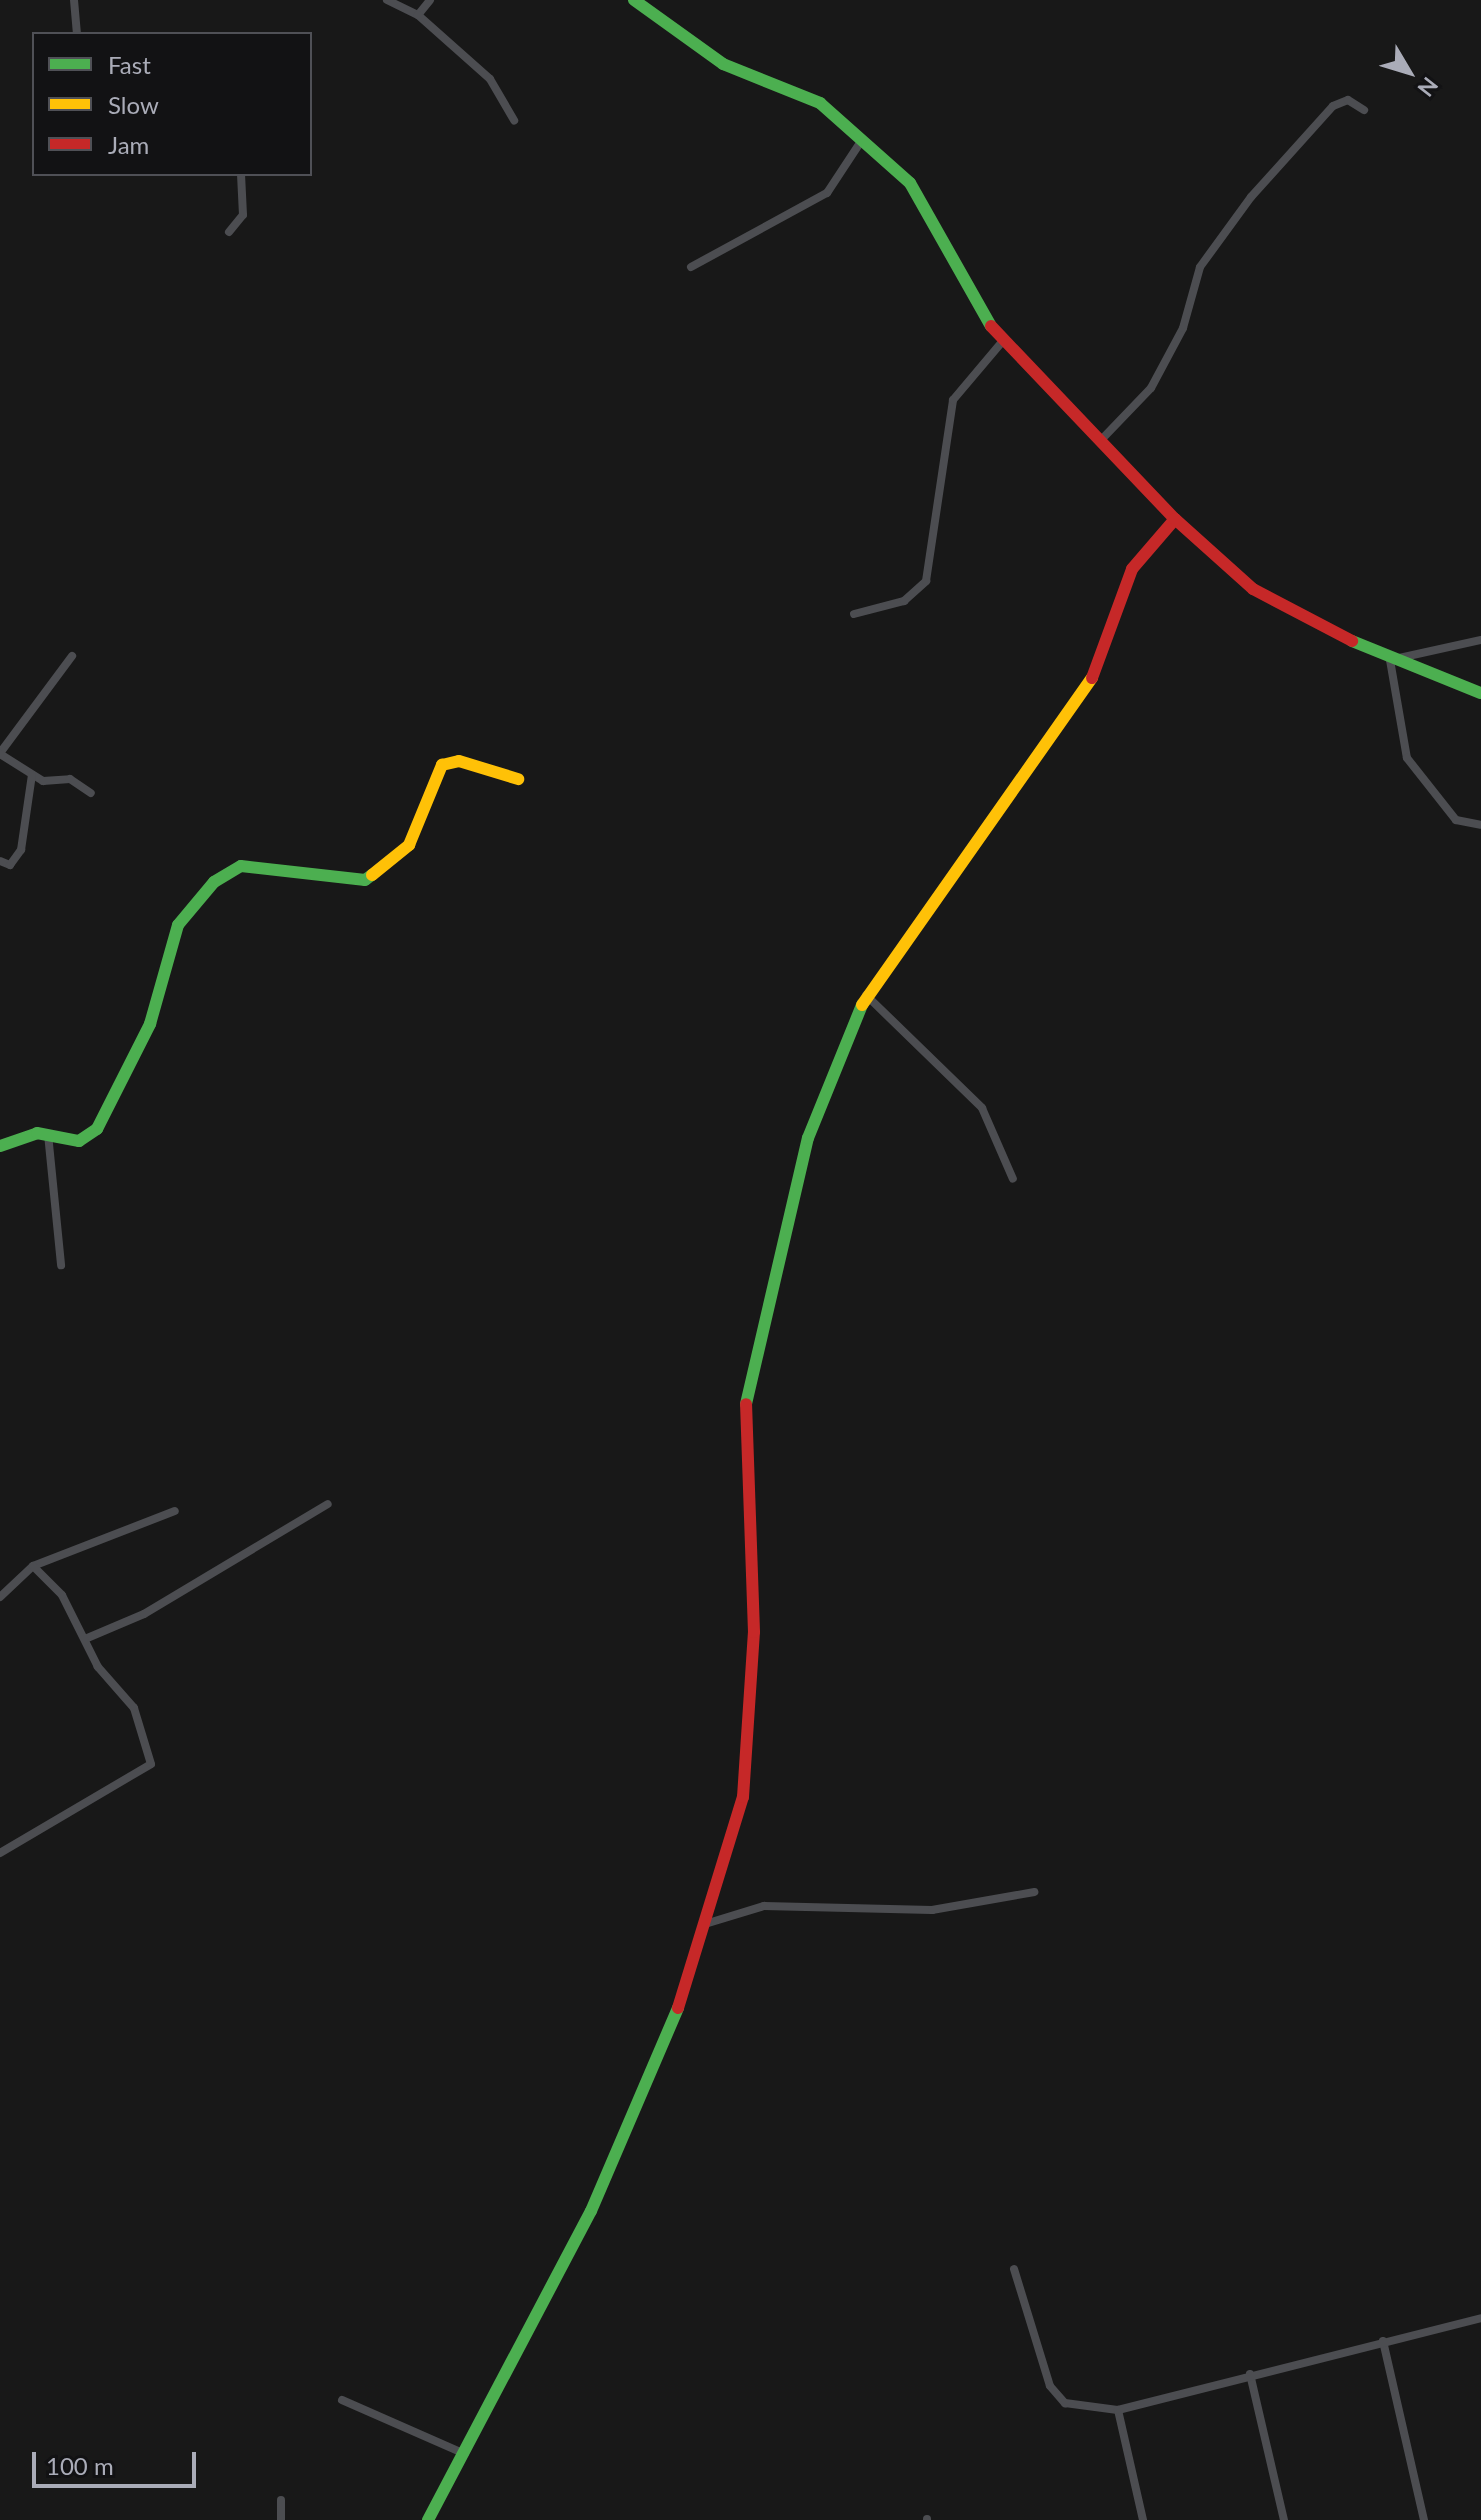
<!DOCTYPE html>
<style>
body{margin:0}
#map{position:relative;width:1481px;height:2520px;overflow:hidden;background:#181818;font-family:Lato,sans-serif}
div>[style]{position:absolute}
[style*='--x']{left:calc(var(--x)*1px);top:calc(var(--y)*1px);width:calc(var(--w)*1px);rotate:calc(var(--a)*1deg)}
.street>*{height:8px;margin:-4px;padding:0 4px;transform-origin:4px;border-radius:4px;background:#4c4d51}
.fast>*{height:12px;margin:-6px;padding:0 6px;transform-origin:6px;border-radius:6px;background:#4caf50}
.slow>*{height:12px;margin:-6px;padding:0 6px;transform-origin:6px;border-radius:6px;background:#ffc107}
.jam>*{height:12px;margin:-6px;padding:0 6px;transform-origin:6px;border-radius:6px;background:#c62828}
span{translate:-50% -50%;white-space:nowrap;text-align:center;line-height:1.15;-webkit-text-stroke:8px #121214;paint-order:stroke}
.legend{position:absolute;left:32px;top:32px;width:280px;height:144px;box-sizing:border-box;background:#121214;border:2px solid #4f5056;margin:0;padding:10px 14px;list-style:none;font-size:24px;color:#aaacb8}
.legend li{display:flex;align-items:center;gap:16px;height:40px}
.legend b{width:40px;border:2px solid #4f5056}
.north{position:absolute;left:1369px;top:32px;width:80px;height:80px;-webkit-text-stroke:6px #121214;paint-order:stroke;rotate:128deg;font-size:22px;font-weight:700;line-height:32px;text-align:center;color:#aaacb8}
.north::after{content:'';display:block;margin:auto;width:28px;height:36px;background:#aaacb8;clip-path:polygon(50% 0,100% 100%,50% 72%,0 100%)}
.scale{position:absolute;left:32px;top:2452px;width:164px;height:36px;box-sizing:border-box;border:4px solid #aaacb8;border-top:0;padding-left:10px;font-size:24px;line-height:28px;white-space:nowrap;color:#aaacb8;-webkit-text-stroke:6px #121214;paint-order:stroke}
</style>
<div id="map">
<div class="street">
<div style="--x:74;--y:0;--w:34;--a:85"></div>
<div style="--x:387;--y:0;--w:34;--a:26"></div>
<div style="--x:418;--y:15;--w:19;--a:-51"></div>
<div style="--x:418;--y:15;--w:96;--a:41.6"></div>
<div style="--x:490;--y:79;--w:48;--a:59.7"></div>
<div style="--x:229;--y:232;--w:22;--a:-51"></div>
<div style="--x:243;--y:215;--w:41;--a:-92.8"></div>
<div style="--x:691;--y:267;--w:155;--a:-28.6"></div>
<div style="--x:827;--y:193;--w:64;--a:-56.6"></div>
<div style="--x:1103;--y:438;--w:69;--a:-46.2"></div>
<div style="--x:1151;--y:388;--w:68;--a:-61.9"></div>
<div style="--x:1183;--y:328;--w:63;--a:-74.4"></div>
<div style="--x:1200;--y:267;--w:87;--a:-53.9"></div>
<div style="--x:1251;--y:197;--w:122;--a:-48"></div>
<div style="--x:1333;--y:106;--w:16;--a:-22"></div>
<div style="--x:1348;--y:100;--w:19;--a:32"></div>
<div style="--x:854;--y:614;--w:52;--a:-14.6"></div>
<div style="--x:904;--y:601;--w:30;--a:-42"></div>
<div style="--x:926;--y:581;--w:183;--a:-81.5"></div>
<div style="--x:953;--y:400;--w:76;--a:-49.8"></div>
<div style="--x:1481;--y:640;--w:93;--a:167.6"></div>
<div style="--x:1390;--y:660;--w:99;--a:80.2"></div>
<div style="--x:1407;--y:758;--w:79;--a:51.7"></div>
<div style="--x:1456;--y:820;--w:25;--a:11"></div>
<div style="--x:0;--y:753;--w:121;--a:-53.4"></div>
<div style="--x:0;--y:754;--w:51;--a:32.1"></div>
<div style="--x:43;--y:781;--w:27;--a:-4"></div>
<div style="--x:70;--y:779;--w:25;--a:34"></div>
<div style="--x:0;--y:861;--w:11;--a:22"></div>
<div style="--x:10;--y:865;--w:19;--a:-54"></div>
<div style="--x:21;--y:850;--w:76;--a:-81.7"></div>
<div style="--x:866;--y:995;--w:162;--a:44.2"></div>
<div style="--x:982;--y:1108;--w:77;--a:66.4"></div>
<div style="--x:48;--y:1134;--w:132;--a:84.3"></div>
<div style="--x:0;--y:1597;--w:45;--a:-43.2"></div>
<div style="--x:33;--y:1566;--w:152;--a:-21.2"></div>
<div style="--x:85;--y:1639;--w:64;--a:-23"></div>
<div style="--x:144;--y:1614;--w:214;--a:-30.9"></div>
<div style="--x:0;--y:1853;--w:175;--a:-30.5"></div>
<div style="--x:151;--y:1764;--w:59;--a:-106.9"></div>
<div style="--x:134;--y:1708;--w:55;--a:-131.3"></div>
<div style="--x:98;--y:1667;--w:80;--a:-116.6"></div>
<div style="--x:62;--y:1595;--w:41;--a:-135"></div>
<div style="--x:705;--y:1924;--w:62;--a:-17"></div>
<div style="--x:764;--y:1906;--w:168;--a:1.4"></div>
<div style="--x:932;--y:1910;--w:104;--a:-10"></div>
<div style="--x:1014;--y:2269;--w:122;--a:72.9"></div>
<div style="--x:1050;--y:2386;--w:23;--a:49"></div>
<div style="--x:1065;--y:2403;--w:53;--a:7.5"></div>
<div style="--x:1383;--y:2341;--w:184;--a:77.1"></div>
<div style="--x:1250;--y:2374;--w:150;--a:76.9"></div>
<div style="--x:342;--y:2400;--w:134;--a:23.7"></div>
<div style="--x:281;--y:2520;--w:20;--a:-90"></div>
<div style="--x:927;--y:2520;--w:1;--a:-90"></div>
<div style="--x:1143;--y:2520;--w:113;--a:-102.8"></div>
<div style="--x:1118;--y:2410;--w:374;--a:-14.2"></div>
</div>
<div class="fast">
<div style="--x:634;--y:0;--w:110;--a:35.7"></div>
<div style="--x:723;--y:64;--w:105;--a:21.9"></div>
<div style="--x:820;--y:103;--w:120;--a:41.6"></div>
<div style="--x:910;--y:183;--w:164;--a:60.5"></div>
<div style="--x:1352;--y:641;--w:139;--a:22"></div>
<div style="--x:0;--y:1146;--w:39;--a:-19"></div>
<div style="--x:37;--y:1133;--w:43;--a:10.8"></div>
<div style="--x:79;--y:1141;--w:22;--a:-34"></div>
<div style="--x:97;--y:1129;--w:118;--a:-63.2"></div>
<div style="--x:150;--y:1024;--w:103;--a:-74.2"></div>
<div style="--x:178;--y:925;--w:56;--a:-50.1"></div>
<div style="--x:214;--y:882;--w:31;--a:-31"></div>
<div style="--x:241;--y:866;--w:125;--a:6.4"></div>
<div style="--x:365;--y:880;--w:9;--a:-36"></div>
<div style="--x:746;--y:1404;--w:273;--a:-76.9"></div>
<div style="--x:808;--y:1138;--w:144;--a:-67.9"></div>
<div style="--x:428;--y:2520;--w:349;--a:-62.2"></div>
<div style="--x:591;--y:2211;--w:221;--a:-66.8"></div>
</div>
<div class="slow">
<div style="--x:372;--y:875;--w:48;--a:-39"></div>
<div style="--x:409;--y:845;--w:87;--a:-67.6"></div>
<div style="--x:442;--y:765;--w:17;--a:-13"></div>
<div style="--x:459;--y:761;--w:62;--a:17"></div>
<div style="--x:862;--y:1005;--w:400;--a:-54.9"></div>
</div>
<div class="jam">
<div style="--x:991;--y:326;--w:267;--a:46.4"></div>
<div style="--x:1092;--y:678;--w:116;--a:-69.8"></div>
<div style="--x:1132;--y:569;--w:66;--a:-49.3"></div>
<div style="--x:1175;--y:519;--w:105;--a:41.9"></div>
<div style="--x:1253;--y:589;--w:112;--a:27.7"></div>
<div style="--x:678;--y:2008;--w:221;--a:-72.9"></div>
<div style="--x:743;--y:1797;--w:165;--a:-86.2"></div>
<div style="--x:754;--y:1632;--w:228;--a:-92"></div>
</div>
<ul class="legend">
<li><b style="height:10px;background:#4caf50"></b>Fast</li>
<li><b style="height:10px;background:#ffc107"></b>Slow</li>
<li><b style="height:10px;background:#c62828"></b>Jam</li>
</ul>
<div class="north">N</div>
<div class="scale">100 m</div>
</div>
